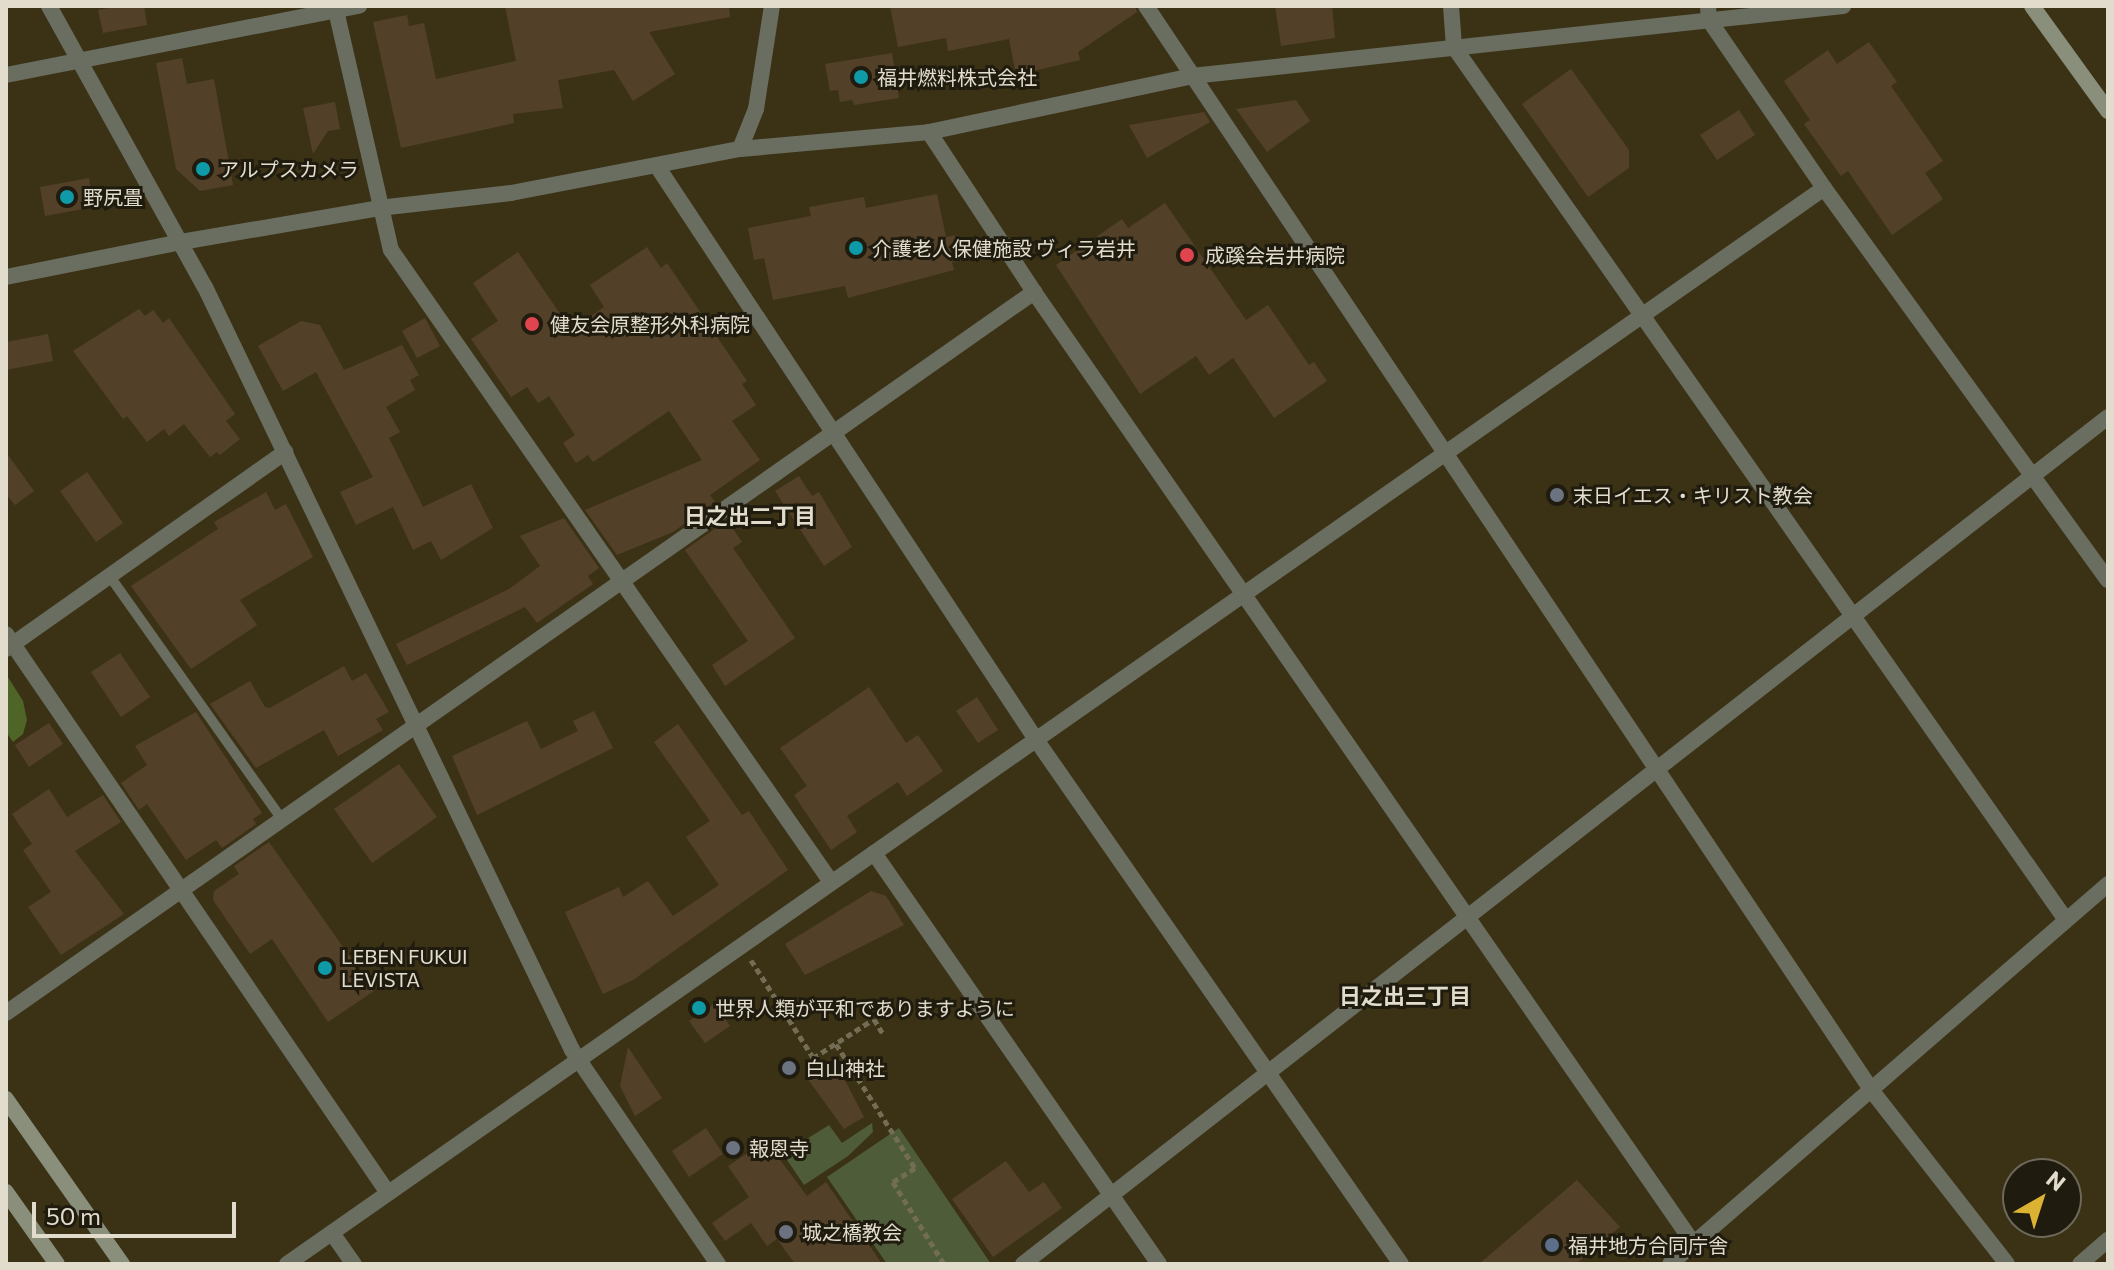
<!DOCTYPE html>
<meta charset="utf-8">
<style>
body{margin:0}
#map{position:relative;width:2114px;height:1270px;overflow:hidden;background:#3b3216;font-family:Commissioner,"Noto Sans JP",sans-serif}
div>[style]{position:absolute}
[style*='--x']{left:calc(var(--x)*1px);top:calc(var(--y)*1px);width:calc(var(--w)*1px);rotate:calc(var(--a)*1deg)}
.green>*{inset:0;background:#4f5c39}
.forest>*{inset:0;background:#4f6427}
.building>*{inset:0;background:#534028}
.path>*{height:5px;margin-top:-2.5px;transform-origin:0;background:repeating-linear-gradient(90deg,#746d55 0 6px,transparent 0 10px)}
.service>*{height:10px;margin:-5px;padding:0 5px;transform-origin:5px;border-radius:5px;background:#6a6e61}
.minor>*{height:16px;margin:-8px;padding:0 8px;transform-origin:8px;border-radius:8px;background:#6a6e61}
.tertiary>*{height:16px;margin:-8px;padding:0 8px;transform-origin:8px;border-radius:8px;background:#6a6e61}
.secondary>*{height:16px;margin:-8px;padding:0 8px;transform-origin:8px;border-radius:8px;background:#898f7a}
.dots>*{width:22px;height:22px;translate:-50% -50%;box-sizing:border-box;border:4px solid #1f1b0e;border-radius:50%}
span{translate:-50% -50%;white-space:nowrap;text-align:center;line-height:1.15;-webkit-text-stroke:6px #1f1b0e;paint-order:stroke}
.poi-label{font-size:20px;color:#e1dccc}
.left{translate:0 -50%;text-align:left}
.neighbourhood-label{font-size:22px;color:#e1dccc;font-weight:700}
.frame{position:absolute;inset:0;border:8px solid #e1dccc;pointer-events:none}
.north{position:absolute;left:2002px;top:1158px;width:80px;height:80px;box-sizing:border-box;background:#1f1b0e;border:2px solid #6d685a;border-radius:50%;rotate:39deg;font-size:22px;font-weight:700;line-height:32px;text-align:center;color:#e1dccc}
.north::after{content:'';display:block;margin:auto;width:28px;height:36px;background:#dcb233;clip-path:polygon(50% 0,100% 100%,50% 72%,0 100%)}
.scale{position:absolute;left:32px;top:1202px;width:204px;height:36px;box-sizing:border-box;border:4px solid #e1dccc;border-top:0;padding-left:10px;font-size:24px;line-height:28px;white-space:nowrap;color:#e1dccc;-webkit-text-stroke:6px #1f1b0e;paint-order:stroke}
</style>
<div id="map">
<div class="green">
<div style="clip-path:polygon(872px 1123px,873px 1132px,848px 1156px,804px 1185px,783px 1154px,829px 1125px,842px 1143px)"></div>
<div style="clip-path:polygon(899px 1128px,991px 1264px,887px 1264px,827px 1177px)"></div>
</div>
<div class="forest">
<div style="clip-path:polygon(6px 674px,23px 701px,27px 720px,23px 734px,13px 742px,6px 732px)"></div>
</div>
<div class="building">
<div style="clip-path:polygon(119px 6px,144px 6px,147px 25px,103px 33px,98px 10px)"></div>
<div style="clip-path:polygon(505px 6px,729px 6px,730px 17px,649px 32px,675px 74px,633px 101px,614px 70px,558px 80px,563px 108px,513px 114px,514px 123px,401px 148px,373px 22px,407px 15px,409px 26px,424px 23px,436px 79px,516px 61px)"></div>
<div style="clip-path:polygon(890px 6px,1135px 6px,1137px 12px,1078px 52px,1080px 60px,1016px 75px,1009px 39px,948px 51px,946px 38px,898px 47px)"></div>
<div style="clip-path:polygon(1275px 6px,1332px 6px,1335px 38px,1281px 46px)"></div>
<div style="clip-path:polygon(1869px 42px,1897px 82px,1891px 86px,1943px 161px,1925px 173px,1943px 199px,1892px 235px,1848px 171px,1841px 176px,1804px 124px,1810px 120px,1784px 81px,1828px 50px,1837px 64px)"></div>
<div style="clip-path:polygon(892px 53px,899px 98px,854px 105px,852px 100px,840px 102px,838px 90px,830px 91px,825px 64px)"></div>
<div style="clip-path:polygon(182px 58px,187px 84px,214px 79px,233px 185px,200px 191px,176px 169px,156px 63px)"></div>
<div style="clip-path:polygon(1571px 69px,1629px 150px,1629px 168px,1588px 197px,1522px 104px)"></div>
<div style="clip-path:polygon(1296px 100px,1310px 121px,1267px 152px,1236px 109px)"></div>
<div style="clip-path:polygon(335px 102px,340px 129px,328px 131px,313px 154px,303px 108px)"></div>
<div style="clip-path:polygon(1739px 110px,1755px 135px,1717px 160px,1700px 135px)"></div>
<div style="clip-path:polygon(1204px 112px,1210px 122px,1147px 158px,1129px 125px)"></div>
<div style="clip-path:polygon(89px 178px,94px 207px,45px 216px,40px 187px)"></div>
<div style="clip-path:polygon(937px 194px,946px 237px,958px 235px,963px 260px,952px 262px,954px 270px,848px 298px,845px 286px,773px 300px,764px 258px,754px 260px,748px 228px,811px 216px,809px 207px,864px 197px,866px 208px)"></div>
<div style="clip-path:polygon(1165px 203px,1246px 320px,1268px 305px,1309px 365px,1314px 362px,1327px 381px,1274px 418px,1233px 358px,1209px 375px,1196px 356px,1140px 394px,1056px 265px,1122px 219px,1128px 228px)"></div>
<div style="clip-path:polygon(647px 247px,661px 268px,667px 263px,747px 381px,742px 384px,756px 405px,732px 421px,760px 460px,710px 495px,715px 502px,673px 532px,617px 555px,585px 510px,702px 460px,669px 411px,593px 462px,588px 455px,576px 463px,563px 443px,575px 435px,549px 396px,538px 403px,527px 387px,511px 397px,471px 339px,498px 321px,473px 283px,518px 252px,571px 330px,604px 307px,590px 285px)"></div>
<div style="clip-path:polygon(139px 309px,145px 316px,153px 310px,163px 323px,169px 318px,235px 414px,226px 421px,240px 439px,220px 455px,217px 452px,210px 457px,184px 424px,169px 436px,164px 429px,147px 442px,127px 416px,123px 419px,73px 351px)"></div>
<div style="clip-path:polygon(425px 318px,440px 346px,417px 358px,402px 331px)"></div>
<div style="clip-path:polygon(301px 321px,320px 325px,344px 370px,402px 345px,419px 375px,410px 380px,415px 390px,386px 407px,400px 432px,389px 438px,423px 507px,471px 484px,493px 528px,441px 560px,431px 541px,413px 550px,393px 507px,356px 525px,340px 492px,373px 477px,316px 372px,283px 391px,258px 346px)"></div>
<div style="clip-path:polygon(48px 334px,53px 361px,6px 370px,6px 342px)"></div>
<div style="clip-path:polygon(6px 452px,34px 491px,15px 505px,6px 494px)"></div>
<div style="clip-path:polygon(87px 472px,123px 523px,96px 542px,60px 491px)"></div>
<div style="clip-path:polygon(799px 476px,812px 496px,819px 492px,852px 547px,824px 566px,775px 491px)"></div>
<div style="clip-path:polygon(266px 492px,275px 510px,286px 504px,313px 557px,240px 600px,257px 625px,191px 669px,131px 586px,218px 529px,214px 522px)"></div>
<div style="clip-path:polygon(564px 518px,599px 568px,588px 576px,593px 584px,537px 623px,525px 607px,407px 665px,396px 644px,509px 589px,540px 566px,520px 536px)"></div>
<div style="clip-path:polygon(727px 520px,742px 542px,733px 548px,795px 638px,725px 686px,712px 665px,748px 641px,685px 550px)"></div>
<div style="clip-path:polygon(120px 653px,150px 697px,121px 717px,91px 672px)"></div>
<div style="clip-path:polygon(344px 666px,352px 681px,366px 673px,389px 712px,376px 719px,383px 730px,338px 756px,324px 730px,256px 768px,210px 704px,250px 681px,265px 707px,270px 708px)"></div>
<div style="clip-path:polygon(869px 687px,906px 743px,918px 735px,943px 771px,907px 796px,898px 782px,847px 816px,857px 832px,831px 850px,794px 795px,807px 786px,780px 748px)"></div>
<div style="clip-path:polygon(977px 697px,998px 730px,978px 743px,956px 711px)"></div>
<div style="clip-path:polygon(594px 711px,613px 748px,477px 815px,452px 756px,527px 721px,541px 749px,578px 731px,573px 721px)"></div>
<div style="clip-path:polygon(196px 712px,262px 813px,253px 819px,256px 824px,222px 848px,216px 840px,186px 860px,147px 804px,139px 810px,121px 783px,147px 765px,135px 746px)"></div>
<div style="clip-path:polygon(49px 723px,63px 744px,29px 767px,15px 745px)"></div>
<div style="clip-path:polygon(678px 724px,742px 815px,749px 811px,788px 870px,633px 980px,603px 994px,565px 912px,619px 887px,623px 897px,648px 881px,673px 916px,719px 885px,686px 837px,710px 821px,654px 742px)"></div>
<div style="clip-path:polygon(399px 764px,437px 817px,372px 863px,334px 809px)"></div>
<div style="clip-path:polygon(49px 789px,67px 817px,103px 795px,121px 822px,75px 851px,124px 914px,61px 955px,28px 907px,51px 892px,23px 850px,32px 844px,12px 814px)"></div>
<div style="clip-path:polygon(269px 842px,374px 991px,328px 1022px,272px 939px,250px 954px,213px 900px,214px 891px,239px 874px,234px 866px)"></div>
<div style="clip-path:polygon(871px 891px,886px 896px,904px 925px,805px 975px,785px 944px)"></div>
<div style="clip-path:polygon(714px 1004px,730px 1026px,705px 1043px,689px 1021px)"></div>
<div style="clip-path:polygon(628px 1047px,662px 1098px,635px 1116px,620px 1086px)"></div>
<div style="clip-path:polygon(835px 1061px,864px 1117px,844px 1129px,807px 1078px)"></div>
<div style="clip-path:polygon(706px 1128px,723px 1154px,689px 1177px,672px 1151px)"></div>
<div style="clip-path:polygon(766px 1141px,807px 1196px,826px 1182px,882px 1264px,795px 1264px,777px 1239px,767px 1246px,751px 1223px,725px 1241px,712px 1223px,749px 1197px,728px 1166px)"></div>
<div style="clip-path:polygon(1006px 1161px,1029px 1192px,1044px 1182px,1062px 1208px,993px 1257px,952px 1199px)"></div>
<div style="clip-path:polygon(1577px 1180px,1620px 1227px,1576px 1264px,1479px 1264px)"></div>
</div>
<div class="path">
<div style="--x:751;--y:960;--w:130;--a:57.5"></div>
<div style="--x:836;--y:1044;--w:147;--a:57.5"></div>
<div style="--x:915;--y:1168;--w:26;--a:148"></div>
<div style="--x:893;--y:1182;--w:97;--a:58.1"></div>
<div style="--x:813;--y:1058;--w:72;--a:-32.6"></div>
<div style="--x:874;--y:1019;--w:17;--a:59"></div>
</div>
<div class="service">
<div style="--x:111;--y:578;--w:298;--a:54.7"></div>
</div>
<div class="minor">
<div style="--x:335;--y:6;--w:250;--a:77.1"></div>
<div style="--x:391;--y:250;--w:770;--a:55.15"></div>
<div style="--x:1451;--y:6;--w:41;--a:85.8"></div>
<div style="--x:1454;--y:47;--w:1066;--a:54.97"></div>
<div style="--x:1708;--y:6;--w:14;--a:86"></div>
<div style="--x:1709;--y:20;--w:204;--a:55.6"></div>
<div style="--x:1824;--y:188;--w:484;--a:54.1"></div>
<div style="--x:6;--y:75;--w:360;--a:-11.1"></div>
<div style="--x:929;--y:132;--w:191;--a:56.7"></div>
<div style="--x:1034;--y:292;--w:1158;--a:55.27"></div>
<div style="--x:657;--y:166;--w:689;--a:56.54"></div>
<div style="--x:1037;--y:741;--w:637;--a:55.16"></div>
<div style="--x:6;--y:634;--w:677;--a:55.65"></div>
<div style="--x:6;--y:649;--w:342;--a:-35.2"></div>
<div style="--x:874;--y:853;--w:500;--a:55.26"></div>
<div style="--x:6;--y:1013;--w:1256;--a:-35.04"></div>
<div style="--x:1872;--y:1091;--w:219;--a:52"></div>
<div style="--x:332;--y:1233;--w:38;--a:55"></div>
<div style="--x:1023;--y:1264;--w:1376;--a:-37.98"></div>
<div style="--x:2080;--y:1264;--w:37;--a:-41"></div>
</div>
<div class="tertiary">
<div style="--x:49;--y:6;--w:321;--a:61"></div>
<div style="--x:205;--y:287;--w:847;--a:64.31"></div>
<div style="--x:572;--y:1050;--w:259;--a:55.7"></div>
<div style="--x:1146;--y:6;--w:1305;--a:56.21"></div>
<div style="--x:740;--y:149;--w:190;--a:-5.1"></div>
<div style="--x:929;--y:132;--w:269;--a:-12"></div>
<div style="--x:1192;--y:76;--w:655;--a:-6.14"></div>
<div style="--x:6;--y:277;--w:178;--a:-11.3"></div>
<div style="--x:181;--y:242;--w:201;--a:-9.7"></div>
<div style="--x:379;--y:208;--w:133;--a:-6.5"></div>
<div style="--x:511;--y:193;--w:233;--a:-10.9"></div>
<div style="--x:740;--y:149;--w:43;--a:-68.2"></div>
<div style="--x:756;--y:109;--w:104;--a:-81.2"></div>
<div style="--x:287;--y:1264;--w:1876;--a:-34.99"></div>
<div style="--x:1670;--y:1264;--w:580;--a:-40.94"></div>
</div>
<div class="secondary">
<div style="--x:2032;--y:6;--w:130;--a:54.1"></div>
<div style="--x:6;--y:1099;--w:202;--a:54.9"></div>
<div style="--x:6;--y:1192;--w:88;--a:54.7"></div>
</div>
<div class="dots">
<div style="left:861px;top:77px;background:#0f9aa8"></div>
<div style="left:203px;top:169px;background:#0f9aa8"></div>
<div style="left:67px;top:197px;background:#0f9aa8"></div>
<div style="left:856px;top:248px;background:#0f9aa8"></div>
<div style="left:1187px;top:255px;background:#e0444e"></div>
<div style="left:532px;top:324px;background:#e0444e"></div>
<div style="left:1557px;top:495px;background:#6b7280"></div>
<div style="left:325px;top:968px;background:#0f9aa8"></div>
<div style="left:699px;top:1008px;background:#0f9aa8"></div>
<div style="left:789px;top:1068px;background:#6b7280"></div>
<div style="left:733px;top:1148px;background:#6b7280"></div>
<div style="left:786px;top:1232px;background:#6b7280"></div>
<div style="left:1552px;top:1245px;background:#5c6f8a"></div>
</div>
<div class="poi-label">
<span class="left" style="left:877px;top:77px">福井燃料株式会社</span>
<span class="left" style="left:219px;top:169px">アルプスカメラ</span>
<span class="left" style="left:83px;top:197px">野尻畳</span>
<span class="left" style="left:872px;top:248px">介護老人保健施設 ヴィラ岩井</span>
<span class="left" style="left:1205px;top:255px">成蹊会岩井病院</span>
<span class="left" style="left:550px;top:324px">健友会原整形外科病院</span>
<span class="left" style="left:1573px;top:495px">末日イエス・キリスト教会</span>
<span class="left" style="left:341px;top:968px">LEBEN FUKUI<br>LEVISTA</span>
<span class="left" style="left:715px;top:1008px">世界人類が平和でありますように</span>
<span class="left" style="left:805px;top:1068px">白山神社</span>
<span class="left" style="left:749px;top:1148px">報恩寺</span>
<span class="left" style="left:802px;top:1232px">城之橋教会</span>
<span class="left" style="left:1568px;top:1245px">福井地方合同庁舎</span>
</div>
<div class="neighbourhood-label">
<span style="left:750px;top:516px">日之出二丁目</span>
<span style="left:1405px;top:996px">日之出三丁目</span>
</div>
<div class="frame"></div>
<div class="north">N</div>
<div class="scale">50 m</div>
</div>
